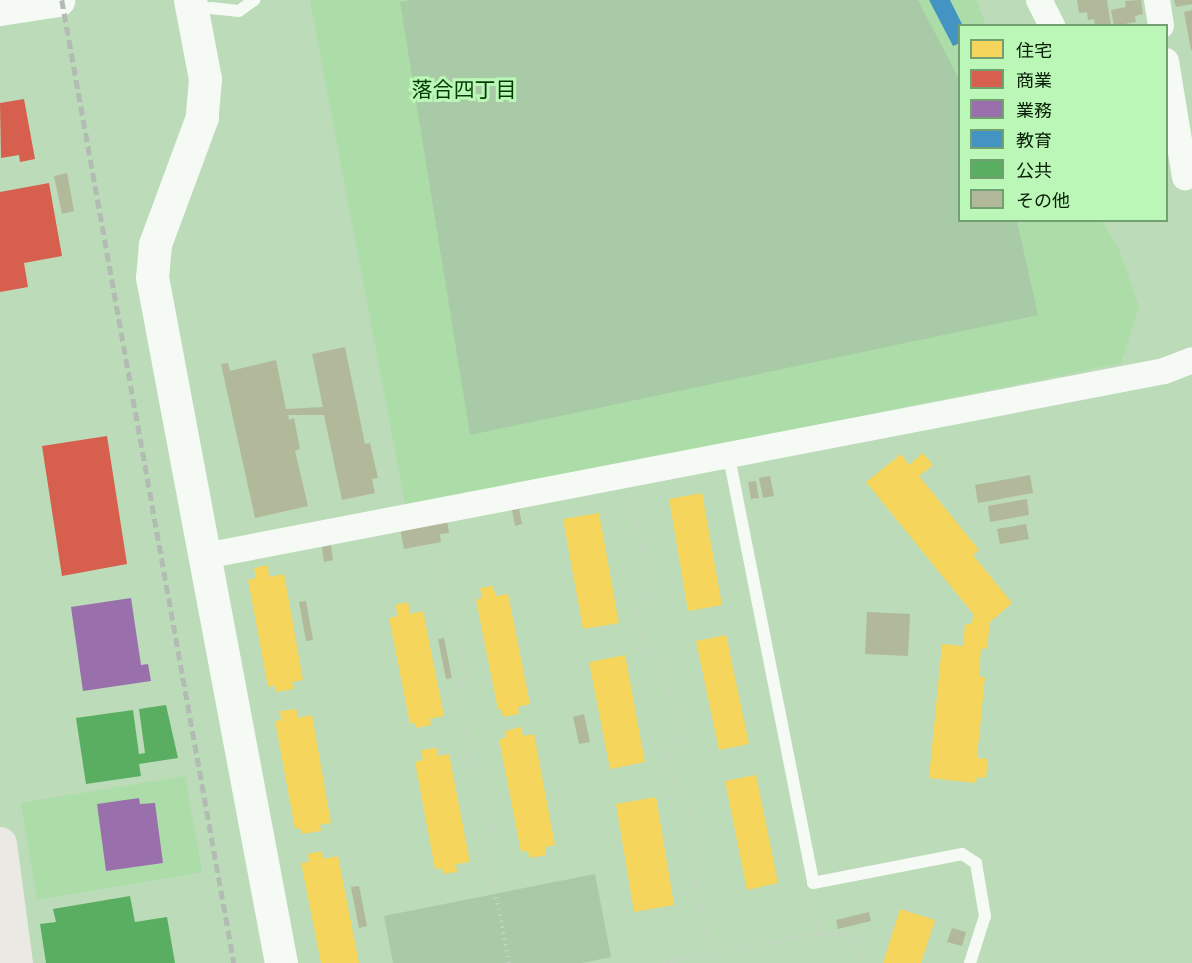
<!DOCTYPE html>
<meta charset="utf-8">
<style>
body{margin:0}
#map{position:relative;width:1192px;height:963px;overflow:hidden;background:#bbdbb9;font-family:"Sofia Sans Condensed","Noto Sans JP",sans-serif}
div>[style]{position:absolute}
[style*='--x']{left:calc(var(--x)*1px);top:calc(var(--y)*1px);width:calc(var(--w)*1px);rotate:calc(var(--a)*1deg)}
.built>*{inset:0;background:#acdda8}
.green>*{inset:0;background:#a8caa6}
.homes>*{inset:0;background:#f6d55c}
.shops>*{inset:0;background:#d6604d}
.offices>*{inset:0;background:#9970ab}
.schools>*{inset:0;background:#4393c3}
.public>*{inset:0;background:#5aae61}
.building>*{inset:0;background:#b2b99b}
.path>*{height:4px;margin-top:-2px;transform-origin:0;background:repeating-linear-gradient(90deg,#c6d0c5 0 1.5px,transparent 0 6px)}
.lane>*{height:12px;margin:-6px;padding:0 6px;transform-origin:6px;border-radius:6px;background:#f5faf4}
.street>*{height:26px;margin:-13px;padding:0 13px;transform-origin:13px;border-radius:13px;background:#f5faf4}
.secondary>*{height:33px;margin:-16.5px;padding:0 16.5px;transform-origin:16.5px;border-radius:16.5px;background:#f5faf4}
.highway>*{height:33px;margin:-16.5px;padding:0 16.5px;transform-origin:16.5px;border-radius:16.5px;background:#ebe9e4}
.rail>*{height:4.5px;margin-top:-2.25px;transform-origin:0;background:repeating-linear-gradient(90deg,#b3bcb3 0 9px,transparent 0 13.5px)}
span{translate:-50% -50%;white-space:nowrap;text-align:center;line-height:1.15;-webkit-text-stroke:6px #bbf7b6;paint-order:stroke}
.neighbourhood-label{font-size:21px;color:#003d01}
.legend{position:absolute;left:958px;top:24px;width:210px;height:198px;box-sizing:border-box;background:#bbf7b6;border:2px solid #73a070;margin:0;padding:8px 10px;list-style:none;font-size:18px;color:#071d06}
.legend li{display:flex;align-items:center;gap:12px;height:30px}
.legend b{width:30px;border:2px solid #73a070}
</style>
<div id="map">
<div class="built">
<div style="clip-path:polygon(310px 0,976px 0,986px 25px,960px 26px,960px 220px,1102px 221px,1119px 249px,1139px 307px,1121px 363px,406px 509px)"></div>
<div style="clip-path:polygon(185px 776px,202px 872px,37px 900px,21px 803px)"></div>
</div>
<div class="green">
<div style="clip-path:polygon(411px 0,918px 0,959px 79px,960px 220px,1017px 221px,1038px 315px,470px 435px,400px 2px)"></div>
<div style="clip-path:polygon(595px 874px,611px 957px,582px 963px,393px 963px,384px 916px)"></div>
</div>
<div class="homes">
<div style="clip-path:polygon(923px 453px,933px 465px,919px 476px,979px 550px,973px 555px,1012px 603px,990px 622px,987px 649px,981px 648px,979px 677px,985px 677px,977px 758px,988px 759px,986px 778px,977px 777px,976px 783px,929px 778px,942px 644px,963px 646px,965px 624px,971px 624px,974px 615px,866px 482px,901px 454px,909px 465px)"></div>
<div style="clip-path:polygon(702px 493px,722px 605px,688px 611px,669px 499px)"></div>
<div style="clip-path:polygon(599px 513px,619px 623px,583px 629px,563px 519px)"></div>
<div style="clip-path:polygon(268px 565px,269px 577px,284px 574px,303px 680px,292px 682px,294px 689px,276px 692px,274px 685px,268px 687px,248px 580px,256px 578px,254px 568px)"></div>
<div style="clip-path:polygon(493px 586px,496px 596px,508px 594px,530px 704px,518px 707px,519px 714px,503px 717px,501px 709px,498px 710px,476px 600px,482px 598px,480px 588px)"></div>
<div style="clip-path:polygon(408px 602px,410px 614px,423px 611px,444px 716px,430px 719px,431px 725px,416px 728px,415px 723px,410px 724px,389px 618px,398px 616px,395px 605px)"></div>
<div style="clip-path:polygon(726px 635px,749px 744px,719px 750px,696px 641px)"></div>
<div style="clip-path:polygon(625px 655px,645px 762px,610px 769px,589px 662px)"></div>
<div style="clip-path:polygon(296px 709px,298px 718px,312px 715px,331px 823px,320px 825px,321px 831px,302px 834px,300px 828px,295px 829px,275px 721px,281px 720px,280px 711px)"></div>
<div style="clip-path:polygon(521px 727px,523px 736px,534px 734px,555px 845px,545px 847px,546px 855px,529px 858px,528px 851px,521px 852px,499px 739px,506px 738px,505px 731px)"></div>
<div style="clip-path:polygon(437px 748px,438px 756px,449px 754px,470px 862px,456px 864px,457px 872px,443px 874px,442px 868px,435px 869px,415px 762px,423px 760px,421px 750px)"></div>
<div style="clip-path:polygon(756px 775px,778px 883px,747px 890px,725px 781px)"></div>
<div style="clip-path:polygon(656px 797px,674px 905px,634px 912px,616px 804px)"></div>
<div style="clip-path:polygon(322px 851px,323px 859px,338px 856px,359px 963px,321px 963px,301px 863px,309px 862px,308px 854px)"></div>
<div style="clip-path:polygon(900px 909px,935px 920px,921px 963px,883px 963px)"></div>
</div>
<div class="shops">
<div style="clip-path:polygon(24px 99px,35px 159px,20px 162px,19px 155px,1px 158px,0 103px)"></div>
<div style="clip-path:polygon(49px 183px,62px 256px,24px 263px,28px 287px,0 292px,0 192px)"></div>
<div style="clip-path:polygon(107px 436px,127px 564px,62px 576px,42px 446px)"></div>
</div>
<div class="offices">
<div style="clip-path:polygon(131px 598px,141px 665px,148px 664px,151px 681px,83px 691px,71px 607px)"></div>
<div style="clip-path:polygon(139px 798px,140px 804px,155px 803px,163px 863px,106px 871px,97px 804px)"></div>
</div>
<div class="schools">
<div style="clip-path:polygon(929px 0,950px 0,963px 26px,960px 26px,960px 43px,953px 46px)"></div>
</div>
<div class="public">
<div style="clip-path:polygon(166px 705px,178px 758px,139px 764px,141px 776px,86px 784px,76px 718px,133px 710px,139px 754px,145px 753px,139px 709px)"></div>
<div style="clip-path:polygon(130px 896px,135px 922px,167px 917px,175px 963px,46px 963px,40px 924px,56px 922px,53px 909px)"></div>
</div>
<div class="building">
<div style="clip-path:polygon(1077px 0,1107px 0,1111px 26px,1095px 26px,1094px 19px,1088px 20px,1087px 12px,1079px 13px)"></div>
<div style="clip-path:polygon(1141px 0,1143px 14px,1135px 16px,1136px 22px,1114px 26px,1111px 10px,1126px 7px,1125px 1px)"></div>
<div style="clip-path:polygon(1174px 0,1192px 0,1192px 4px,1176px 7px)"></div>
<div style="clip-path:polygon(1192px 10px,1192px 50px,1191px 50px,1184px 12px)"></div>
<div style="clip-path:polygon(67px 173px,74px 211px,62px 214px,54px 176px)"></div>
<div style="clip-path:polygon(345px 347px,365px 444px,370px 443px,378px 478px,372px 479px,375px 493px,342px 500px,324px 415px,288px 415px,289px 420px,294px 418px,300px 449px,295px 451px,308px 506px,255px 518px,221px 364px,228px 363px,230px 371px,276px 360px,286px 409px,323px 407px,312px 354px)"></div>
<div style="clip-path:polygon(1030px 475px,1033px 493px,978px 503px,975px 485px)"></div>
<div style="clip-path:polygon(770px 476px,774px 496px,763px 498px,759px 478px)"></div>
<div style="clip-path:polygon(756px 481px,759px 498px,751px 499px,748px 482px)"></div>
<div style="clip-path:polygon(1027px 499px,1029px 515px,990px 522px,988px 506px)"></div>
<div style="clip-path:polygon(519px 509px,522px 524px,515px 526px,512px 510px)"></div>
<div style="clip-path:polygon(447px 520px,449px 533px,440px 534px,441px 542px,404px 549px,400px 528px)"></div>
<div style="clip-path:polygon(1026px 524px,1029px 539px,1000px 544px,997px 529px)"></div>
<div style="clip-path:polygon(331px 545px,333px 560px,324px 562px,322px 547px)"></div>
<div style="clip-path:polygon(306px 601px,313px 640px,306px 641px,299px 602px)"></div>
<div style="clip-path:polygon(867px 612px,910px 614px,908px 656px,865px 654px)"></div>
<div style="clip-path:polygon(444px 638px,452px 678px,446px 679px,438px 639px)"></div>
<div style="clip-path:polygon(584px 714px,590px 742px,579px 744px,573px 717px)"></div>
<div style="clip-path:polygon(359px 886px,367px 926px,359px 928px,351px 887px)"></div>
<div style="clip-path:polygon(869px 912px,871px 921px,838px 929px,836px 920px)"></div>
<div style="clip-path:polygon(952px 928px,966px 932px,962px 946px,947px 942px)"></div>
</div>
<div class="path">
<div style="--x:632;--y:497;--w:97;--a:80"></div>
<div style="--x:649;--y:593;--w:20;--a:127"></div>
<div style="--x:637;--y:609;--w:38;--a:81"></div>
<div style="--x:643;--y:647;--w:23;--a:31"></div>
<div style="--x:663;--y:659;--w:80;--a:77.7"></div>
<div style="--x:680;--y:737;--w:21;--a:129"></div>
<div style="--x:667;--y:753;--w:35;--a:80"></div>
<div style="--x:673;--y:787;--w:17;--a:31"></div>
<div style="--x:688;--y:796;--w:52;--a:80"></div>
<div style="--x:697;--y:847;--w:12;--a:121"></div>
<div style="--x:691;--y:857;--w:96;--a:78.6"></div>
<div style="--x:432;--y:552;--w:48;--a:81.5"></div>
<div style="--x:439;--y:599;--w:30;--a:57"></div>
<div style="--x:455;--y:624;--w:54;--a:78.3"></div>
<div style="--x:466;--y:677;--w:13;--a:129"></div>
<div style="--x:458;--y:687;--w:76;--a:81.7"></div>
<div style="--x:469;--y:762;--w:18;--a:41"></div>
<div style="--x:483;--y:774;--w:52;--a:77.8"></div>
<div style="--x:494;--y:825;--w:16;--a:125"></div>
<div style="--x:485;--y:838;--w:127;--a:79.1"></div>
<div style="--x:820;--y:933;--w:28;--a:2"></div>
<div style="--x:848;--y:934;--w:18;--a:43"></div>
<div style="--x:861;--y:946;--w:17;--a:100"></div>
<div style="--x:662;--y:963;--w:161;--a:-10.8"></div>
<div style="--x:820;--y:933;--w:36;--a:-104"></div>
</div>
<div class="lane">
<div style="--x:194;--y:11;--w:17;--a:-10"></div>
<div style="--x:211;--y:8;--w:28;--a:6"></div>
<div style="--x:239;--y:11;--w:19;--a:-36"></div>
<div style="--x:729;--y:457;--w:434;--a:78.8"></div>
<div style="--x:813;--y:883;--w:152;--a:-11"></div>
<div style="--x:962;--y:854;--w:17;--a:33"></div>
<div style="--x:976;--y:863;--w:54;--a:80.4"></div>
<div style="--x:985;--y:916;--w:49;--a:107.7"></div>
</div>
<div class="street">
<div style="--x:1039;--y:0;--w:29;--a:63"></div>
<div style="--x:1157;--y:0;--w:26;--a:81"></div>
<div style="--x:1166;--y:61;--w:118;--a:80.7"></div>
<div style="--x:205;--y:556;--w:977;--a:-10.92"></div>
<div style="--x:1164;--y:371;--w:30;--a:-21"></div>
</div>
<div class="secondary">
<div style="--x:190;--y:0;--w:80;--a:79.2"></div>
<div style="--x:205;--y:79;--w:38;--a:95"></div>
<div style="--x:202;--y:117;--w:135;--a:110.3"></div>
<div style="--x:155;--y:244;--w:33;--a:95"></div>
<div style="--x:152;--y:277;--w:698;--a:79.35"></div>
<div style="--x:0;--y:9;--w:59;--a:-8.8"></div>
</div>
<div class="highway">
<div style="--x:0;--y:843;--w:121;--a:82.4"></div>
</div>
<div class="rail">
<div style="--x:62;--y:0;--w:978;--a:79.87"></div>
</div>
<div class="neighbourhood-label">
<span style="left:464px;top:91px">落合四丁目</span>
</div>
<ul class="legend">
<li><b style="height:16px;background:#f6d55c"></b>住宅</li>
<li><b style="height:16px;background:#d6604d"></b>商業</li>
<li><b style="height:16px;background:#9970ab"></b>業務</li>
<li><b style="height:16px;background:#4393c3"></b>教育</li>
<li><b style="height:16px;background:#5aae61"></b>公共</li>
<li><b style="height:16px;background:#b2b99b"></b>その他</li>
</ul>
</div>
